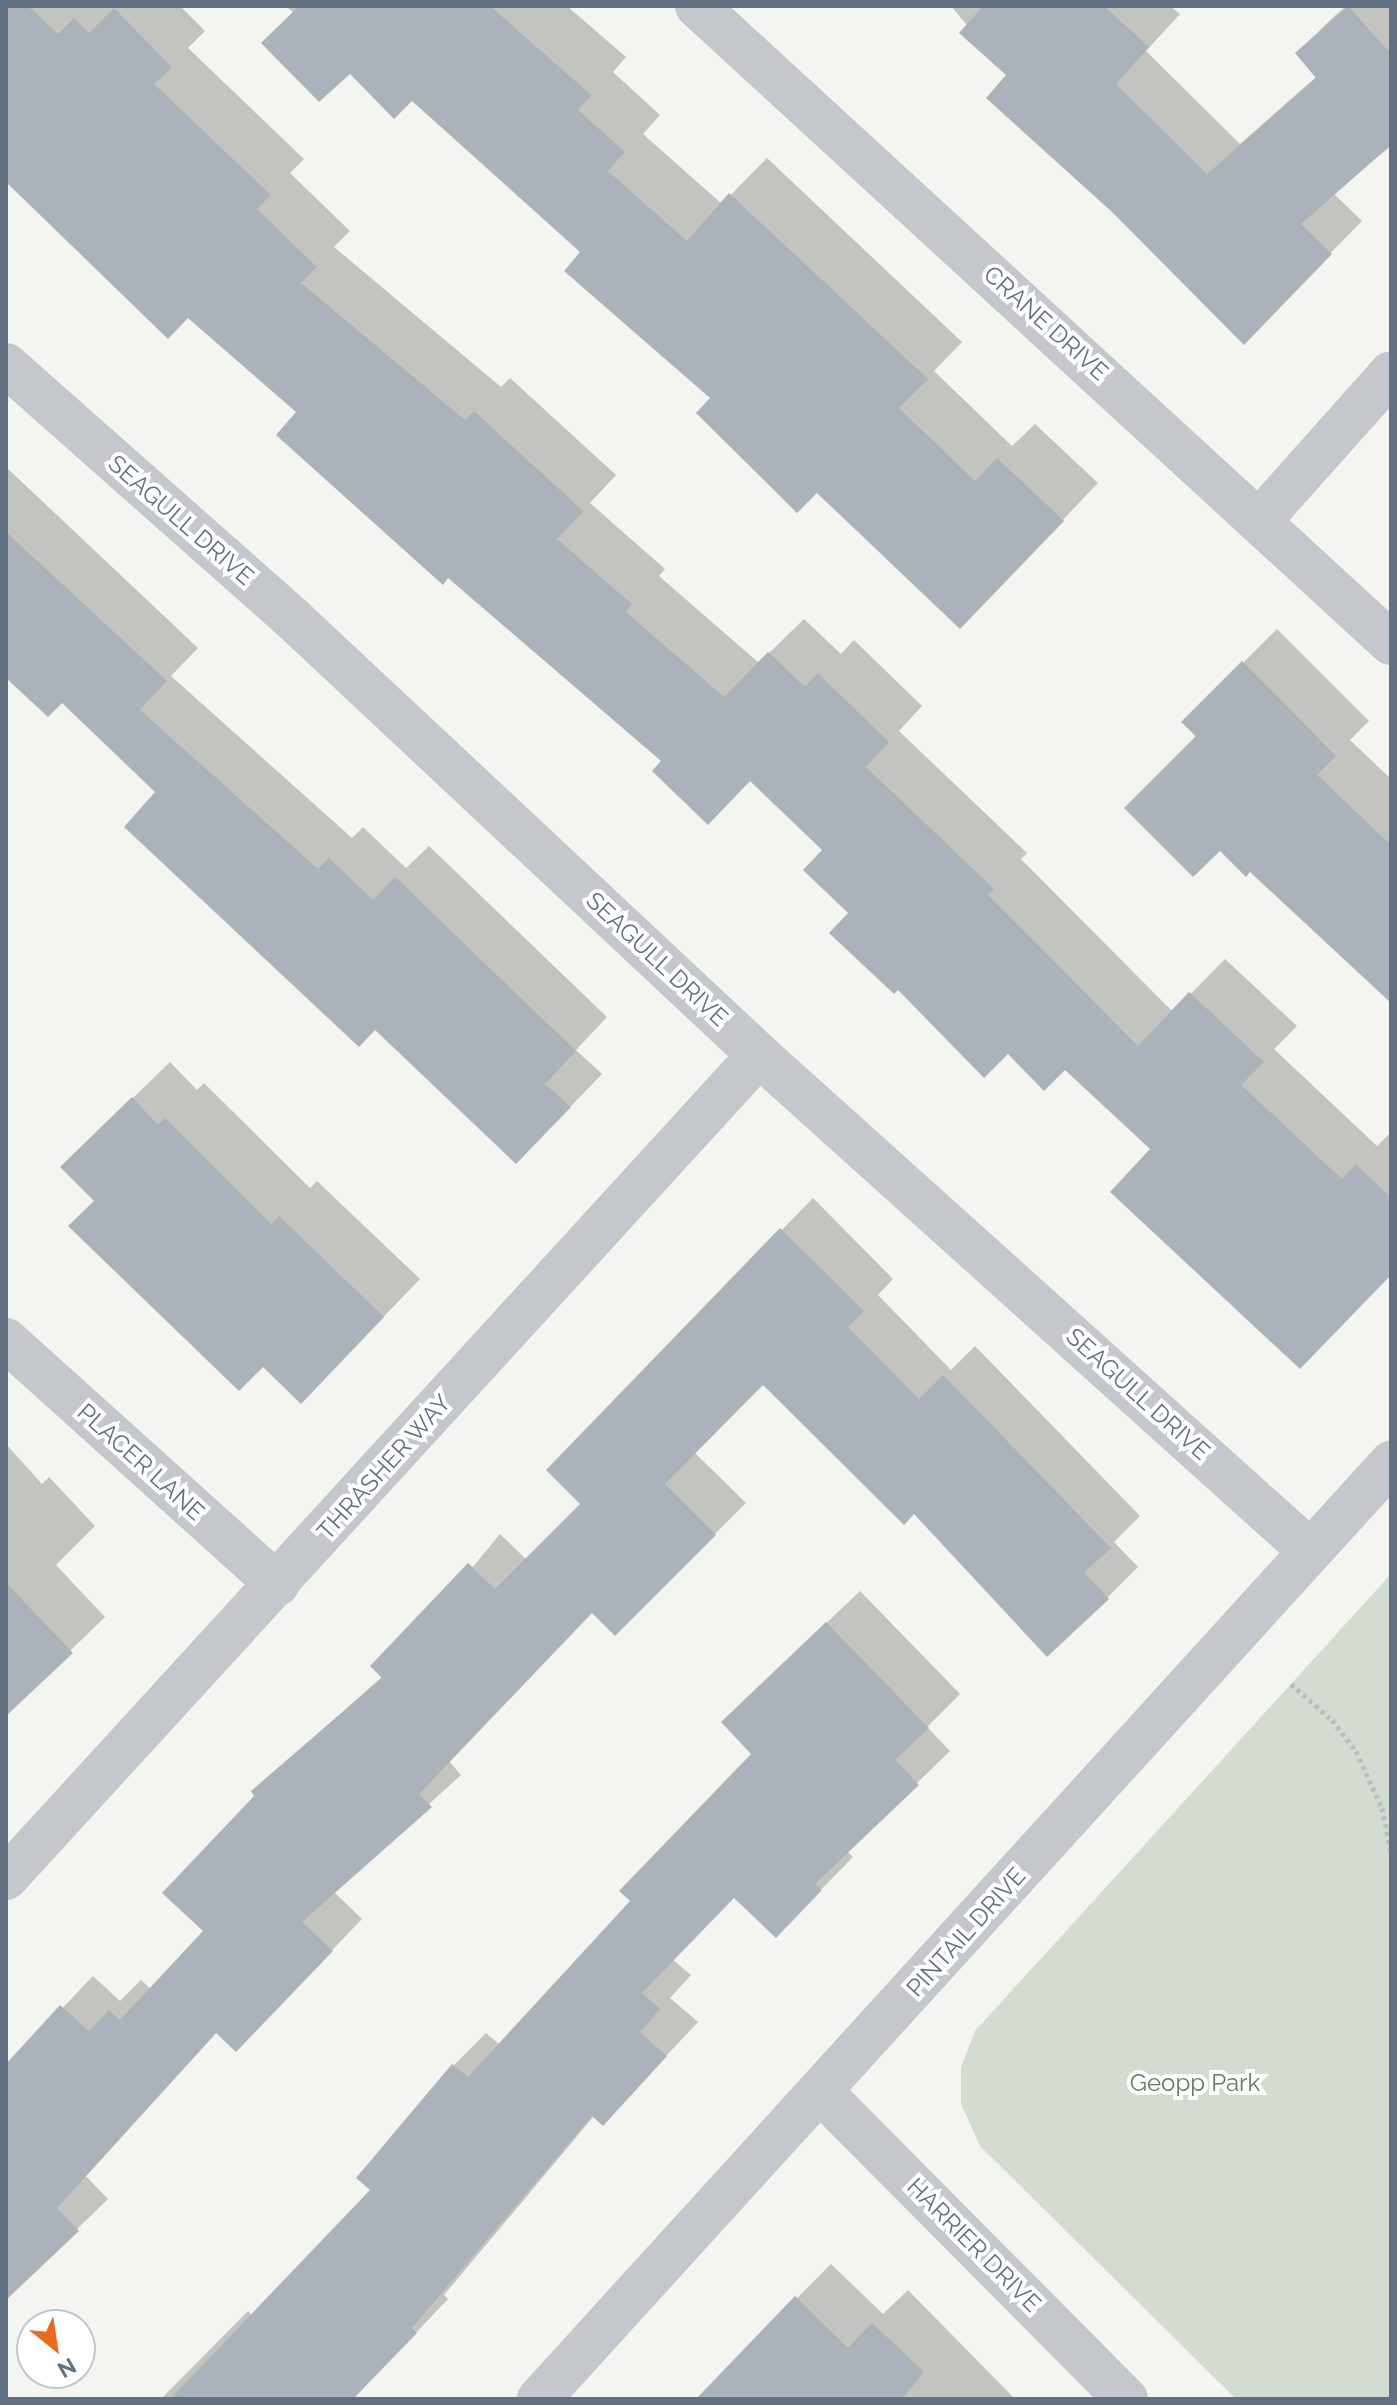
<!DOCTYPE html>
<style>
body{margin:0}
#map{position:relative;width:1397px;height:2405px;overflow:hidden;background:#f4f5f1;font-family:Raleway,sans-serif}
div>[style]{position:absolute}
[style*='--x']{left:calc(var(--x)*1px);top:calc(var(--y)*1px);width:calc(var(--w)*1px);rotate:calc(var(--a)*1deg)}
.green>*{inset:0;background:#d4dcd2}
.shadow>*{inset:0;background:#0003}
.building>*{inset:0;background:#acb2b9}
.path>*{height:5px;margin-top:-2.5px;transform-origin:0;background:repeating-linear-gradient(90deg,#bbbdc0 0 4px,transparent 0 8px)}
.minor>*{height:44px;margin:-22px;padding:0 22px;transform-origin:22px;border-radius:22px;background:#c4c7cb}
.tertiary>*{height:44px;margin:-22px;padding:0 22px;transform-origin:22px;border-radius:22px;background:#c4c7cb}
span{translate:-50% -50%;white-space:nowrap;text-align:center;line-height:1.15;-webkit-text-stroke:8px #fff;paint-order:stroke}
.street-label{font-size:24px;color:#627083}
.park-label{font-size:24px;color:#637a62}
.frame{position:absolute;inset:0;border:8px solid #627083;pointer-events:none}
.north{position:absolute;left:16px;top:2309px;width:80px;height:80px;box-sizing:border-box;background:#fff;border:2px solid #c0c6cd;border-radius:50%;rotate:150deg;font-size:22px;font-weight:700;line-height:32px;text-align:center;color:#627083}
.north::after{content:'';display:block;margin:auto;width:28px;height:36px;background:#ea691b;clip-path:polygon(50% 0,100% 100%,50% 72%,0 100%)}
</style>
<div id="map">
<div class="green">
<div style="clip-path:polygon(1391px 1574px,1391px 2399px,1236px 2399px,980px 2146px,961px 2104px,961px 2067px,975px 2031px)"></div>
</div>
<div class="shadow">
<div style="clip-path:polygon(6px 6px,180px 6px,205px 31px,188px 48px,304px 159px,290px 173px,350px 231px,334px 247px,501px 387px,510px 378px,616px 475px,590px 503px,665px 569px,659px 576px,759px 663px,804px 619px,841px 654px,854px 640px,922px 706px,899px 731px,1027px 853px,1021px 859px,1173px 1012px,1225px 959px,1297px 1026px,1274px 1049px,1377px 1146px,1391px 1132px,1391px 1273px,1153px 1149px,1065px 1067px,1008px 1051px,851px 913px,825px 850px,751px 779px,664px 761px,299px 412px,188px 316px,6px 144px)"></div>
<div style="clip-path:polygon(285px 6px,567px 6px,626px 57px,613px 72px,660px 115px,643px 134px,722px 204px,767px 158px,962px 342px,934px 371px,1012px 446px,1035px 424px,1098px 483px,996px 590px,817px 490px,713px 398px,583px 252px,412px 99px)"></div>
<div style="clip-path:polygon(951px 6px,1170px 6px,1180px 14px,1146px 51px,1240px 144px,1317px 76px,1297px 53px,1329px 21px,1346px 6px,1391px 6px,1391px 146px,1333px 193px,1362px 221px,1275px 310px,1009px 75px)"></div>
<div style="clip-path:polygon(6px 467px,198px 648px,171px 676px,352px 838px,363px 827px,406px 868px,429px 846px,607px 1017px,576px 1050px,602px 1074px,549px 1129px,158px 791px,62px 700px,6px 675px)"></div>
<div style="clip-path:polygon(1277px 629px,1369px 721px,1350px 740px,1391px 779px,1391px 994px,1184px 722px)"></div>
<div style="clip-path:polygon(170px 1062px,197px 1090px,204px 1083px,310px 1188px,317px 1181px,420px 1279px,338px 1364px,96px 1201px,100px 1130px)"></div>
<div style="clip-path:polygon(813px 1198px,893px 1279px,878px 1295px,951px 1370px,975px 1346px,1140px 1516px,1114px 1542px,1138px 1567px,1107px 1598px,914px 1511px,763px 1383px,694px 1452px,746px 1503px,615px 1634px,592px 1611px,449px 1761px,461px 1775px,333px 1891px,362px 1919px,266px 2019px,217px 2032px,86px 2176px,108px 2199px,6px 2298px,6px 2067px,93px 1976px,120px 2001px,141px 1980px,151px 1989px,205px 1931px,257px 1796px,253px 1791px,383px 1676px,500px 1534px,527px 1560px,583px 1504px,549px 1470px)"></div>
<div style="clip-path:polygon(6px 1444px,42px 1484px,49px 1477px,95px 1526px,56px 1565px,105px 1617px,6px 1713px)"></div>
<div style="clip-path:polygon(860px 1591px,960px 1694px,927px 1727px,950px 1751px,847px 1851px,853px 1857px,808px 1903px,734px 1895px,672px 1959px,691px 1975px,670px 1998px,698px 2022px,603px 2123px,594px 2116px,444px 2295px,448px 2299px,353px 2399px,161px 2399px,248px 2311px,252px 2316px,373px 2190px,359px 2178px,454px 2065px,486px 2033px,500px 2045px,632px 1901px,754px 1754px,756px 1690px)"></div>
<div style="clip-path:polygon(831px 2264px,883px 2314px,908px 2290px,1015px 2399px,736px 2399px,797px 2298px)"></div>
</div>
<div class="building">
<div style="clip-path:polygon(6px 6px,28px 6px,58px 34px,74px 18px,89px 33px,114px 8px,172px 67px,154px 84px,271px 195px,257px 209px,317px 267px,301px 283px,465px 420px,474px 411px,583px 511px,557px 539px,632px 604px,626px 612px,724px 697px,768px 652px,805px 687px,818px 673px,889px 742px,866px 767px,994px 889px,988px 895px,1138px 1046px,1189px 992px,1264px 1062px,1241px 1085px,1342px 1179px,1356px 1164px,1391px 1198px,1391px 1275px,1300px 1369px,1110px 1192px,1150px 1149px,1065px 1070px,1044px 1091px,1008px 1054px,984px 1078px,898px 990px,894px 994px,829px 933px,848px 913px,803px 870px,822px 850px,750px 781px,708px 825px,652px 771px,661px 761px,448px 578px,443px 585px,276px 435px,296px 412px,188px 318px,168px 339px,6px 182px)"></div>
<div style="clip-path:polygon(299px 6px,490px 6px,591px 95px,578px 110px,625px 152px,608px 171px,687px 241px,729px 193px,928px 379px,899px 408px,975px 481px,997px 458px,1064px 521px,960px 629px,817px 493px,797px 513px,696px 413px,710px 398px,564px 271px,580px 252px,412px 101px,394px 119px,350px 74px,319px 102px,261px 43px)"></div>
<div style="clip-path:polygon(983px 6px,1104px 6px,1149px 47px,1116px 84px,1207px 174px,1316px 78px,1295px 53px,1348px 6px,1391px 54px,1391px 145px,1301px 224px,1332px 254px,1244px 345px,1112px 212px,986px 98px,1006px 75px,959px 33px)"></div>
<div style="clip-path:polygon(6px 532px,167px 681px,140px 710px,318px 869px,329px 858px,373px 900px,395px 877px,576px 1051px,545px 1084px,571px 1107px,516px 1164px,375px 1030px,359px 1047px,124px 827px,155px 792px,62px 703px,48px 717px,6px 678px)"></div>
<div style="clip-path:polygon(1242px 661px,1336px 756px,1317px 775px,1391px 845px,1391px 1003px,1250px 872px,1246px 877px,1220px 851px,1193px 877px,1124px 808px,1196px 736px,1181px 722px)"></div>
<div style="clip-path:polygon(132px 1097px,158px 1125px,165px 1118px,271px 1224px,279px 1216px,384px 1317px,301px 1404px,263px 1367px,239px 1391px,68px 1226px,94px 1201px,60px 1167px)"></div>
<div style="clip-path:polygon(780px 1228px,864px 1311px,848px 1327px,919px 1399px,943px 1375px,1111px 1548px,1084px 1573px,1109px 1599px,1047px 1657px,914px 1514px,904px 1525px,763px 1385px,665px 1484px,716px 1535px,615px 1636px,592px 1613px,419px 1794px,432px 1807px,302px 1922px,333px 1951px,236px 2052px,216px 2033px,57px 2208px,79px 2231px,6px 2300px,6px 2064px,60px 2005px,89px 2031px,109px 2010px,120px 2020px,203px 1931px,162px 1893px,254px 1796px,251px 1791px,382px 1678px,370px 1666px,468px 1563px,495px 1589px,580px 1504px,546px 1470px)"></div>
<div style="clip-path:polygon(6px 1583px,73px 1653px,6px 1716px)"></div>
<div style="clip-path:polygon(826px 1622px,929px 1728px,895px 1760px,919px 1785px,815px 1884px,822px 1890px,776px 1938px,734px 1898px,642px 1993px,660px 2009px,640px 2032px,667px 2056px,603px 2126px,592px 2116px,412px 2328px,417px 2333px,353px 2399px,170px 2399px,370px 2190px,356px 2178px,452px 2064px,468px 2077px,630px 1901px,619px 1891px,751px 1754px,721px 1722px)"></div>
<div style="clip-path:polygon(795px 2296px,848px 2348px,872px 2323px,924px 2372px,902px 2399px,696px 2399px)"></div>
</div>
<div class="path">
<div style="--x:1291;--y:1684;--w:55;--a:41.3"></div>
<div style="--x:1332;--y:1720;--w:39;--a:52"></div>
<div style="--x:1356;--y:1751;--w:63;--a:65.5"></div>
<div style="--x:1382;--y:1808;--w:45;--a:78.4"></div>
</div>
<div class="minor">
<div style="--x:697;--y:6;--w:942;--a:42.55"></div>
<div style="--x:6;--y:365;--w:383;--a:41.5"></div>
<div style="--x:293;--y:619;--w:638;--a:43.1"></div>
<div style="--x:759;--y:1055;--w:741;--a:41.99"></div>
<div style="--x:1261;--y:519;--w:195;--a:-48.3"></div>
<div style="--x:6;--y:1340;--w:365;--a:42"></div>
<div style="--x:6;--y:1878;--w:1115;--a:-47.54"></div>
<div style="--x:821;--y:2092;--w:433;--a:45.2"></div>
</div>
<div class="tertiary">
<div style="--x:539;--y:2399;--w:1266;--a:-47.69"></div>
</div>
<div class="street-label">
<span style="left:1046px;top:323px;rotate:42deg">CRANE DRIVE</span>
<span style="left:181px;top:520px;rotate:41deg">SEAGULL DRIVE</span>
<span style="left:657px;top:959px;rotate:43deg">SEAGULL DRIVE</span>
<span style="left:1138px;top:1394px;rotate:42deg">SEAGULL DRIVE</span>
<span style="left:141px;top:1462px;rotate:42deg">PLACER LANE</span>
<span style="left:384px;top:1467px;rotate:-48deg">THRASHER WAY</span>
<span style="left:966px;top:1932px;rotate:-48deg">PINTAIL DRIVE</span>
<span style="left:974px;top:2245px;rotate:45deg">HARRIER DRIVE</span>
</div>
<div class="park-label">
<span style="left:1195px;top:2083px">Geopp Park</span>
</div>
<div class="frame"></div>
<div class="north">N</div>
</div>
